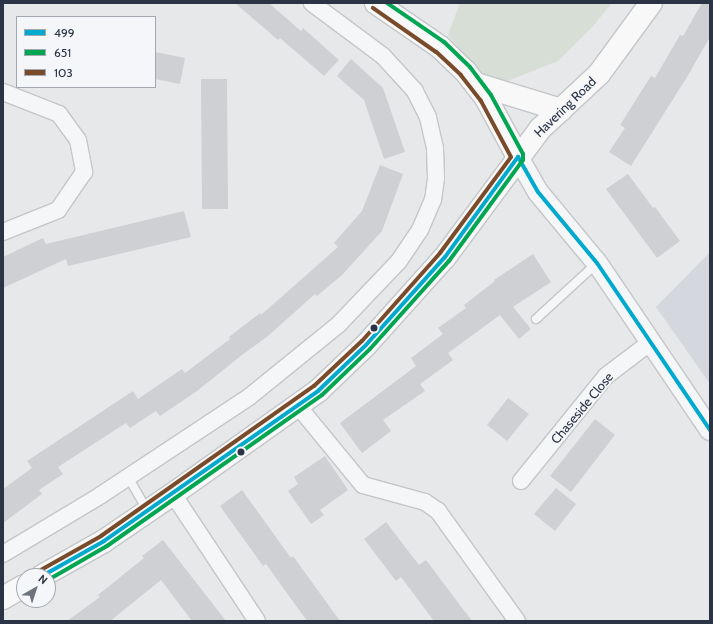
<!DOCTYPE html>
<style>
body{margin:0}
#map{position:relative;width:713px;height:624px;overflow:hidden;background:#e6e8ea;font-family:Cabin,sans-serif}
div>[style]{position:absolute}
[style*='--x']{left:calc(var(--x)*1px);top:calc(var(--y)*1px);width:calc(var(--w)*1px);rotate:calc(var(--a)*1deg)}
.built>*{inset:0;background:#d4d7dd}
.green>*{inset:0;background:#d6ded6}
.building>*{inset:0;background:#ced0d3}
.roads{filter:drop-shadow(1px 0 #c4c6c8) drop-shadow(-1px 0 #c4c6c8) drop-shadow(0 1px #c4c6c8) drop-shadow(0 -1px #c4c6c8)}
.service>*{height:8px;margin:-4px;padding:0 4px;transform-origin:4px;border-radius:4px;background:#f5f6f7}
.minor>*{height:16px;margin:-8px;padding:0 8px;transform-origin:8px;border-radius:8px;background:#f5f6f7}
.tertiary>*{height:20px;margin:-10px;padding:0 10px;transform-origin:10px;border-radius:10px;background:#f5f6f7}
.secondary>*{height:22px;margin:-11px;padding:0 11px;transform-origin:11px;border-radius:11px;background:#f8f8f8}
.bus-1>*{height:4px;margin:-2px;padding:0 2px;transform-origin:2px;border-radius:2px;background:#00a9ce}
.bus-2>*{height:4px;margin:-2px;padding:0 2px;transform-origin:2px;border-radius:2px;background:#00a651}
.bus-3>*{height:4px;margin:-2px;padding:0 2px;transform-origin:2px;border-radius:2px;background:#7a4b2a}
.dots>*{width:11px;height:11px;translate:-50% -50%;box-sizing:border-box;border:2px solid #f4f6f9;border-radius:50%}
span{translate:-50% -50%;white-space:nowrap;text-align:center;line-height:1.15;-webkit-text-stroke:4px #f4f6f9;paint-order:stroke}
.street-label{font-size:13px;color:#2b3445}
.frame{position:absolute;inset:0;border:4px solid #2b3445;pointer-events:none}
.legend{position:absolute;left:16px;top:16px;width:140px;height:72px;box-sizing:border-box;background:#f4f6f9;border:1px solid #a4a8b1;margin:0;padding:5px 7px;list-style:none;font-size:12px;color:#2b3445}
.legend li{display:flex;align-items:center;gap:8px;height:20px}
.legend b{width:20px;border:1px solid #a4a8b1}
.north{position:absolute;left:16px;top:568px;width:40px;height:40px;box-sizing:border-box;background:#f4f6f9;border:1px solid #a4a8b1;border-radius:50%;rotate:39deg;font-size:11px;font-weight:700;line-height:16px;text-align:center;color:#2b3445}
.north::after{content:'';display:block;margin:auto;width:14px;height:18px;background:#6c737f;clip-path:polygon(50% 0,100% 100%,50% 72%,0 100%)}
</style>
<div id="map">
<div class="built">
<div style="clip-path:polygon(710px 252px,710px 384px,656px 307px)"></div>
</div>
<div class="green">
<div style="clip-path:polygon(460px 3px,612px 3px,593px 26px,558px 61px,492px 87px,448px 35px)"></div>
</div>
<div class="building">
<div style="clip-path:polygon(235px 3px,269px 3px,301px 31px,303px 28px,339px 60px,324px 76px,280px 38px,278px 40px)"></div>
<div style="clip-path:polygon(702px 3px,710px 3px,710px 37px,687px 77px,631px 166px,609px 152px,625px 128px,620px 125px,651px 76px,655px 78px,680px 35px,683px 36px)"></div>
<div style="clip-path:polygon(155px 52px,185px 58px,180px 84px,155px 79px)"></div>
<div style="clip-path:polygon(351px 59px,383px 88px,405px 152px,384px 159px,364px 100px,337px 76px)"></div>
<div style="clip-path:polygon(201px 79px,227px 79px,228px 209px,202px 209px)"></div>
<div style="clip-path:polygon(380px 165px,403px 174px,382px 231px,342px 275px,317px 296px,315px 294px,268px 336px,242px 355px,197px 391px,160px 416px,156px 411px,130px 428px,126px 423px,58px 467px,63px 474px,39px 490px,42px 494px,3px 523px,3px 489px,32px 468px,27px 461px,133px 391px,138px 399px,182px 369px,185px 373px,230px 339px,229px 337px,260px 313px,261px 315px,338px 247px,334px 243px,362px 211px)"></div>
<div style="clip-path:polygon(628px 174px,653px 208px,655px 207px,680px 241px,657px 258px,606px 189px)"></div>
<div style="clip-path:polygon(184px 211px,191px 237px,68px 266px,66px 259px,3px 288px,3px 257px,43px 238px,46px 244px)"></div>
<div style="clip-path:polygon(533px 254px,551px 282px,513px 307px,531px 329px,519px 339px,500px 315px,448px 353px,453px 360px,420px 384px,425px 391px,383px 420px,391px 431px,362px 453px,340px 423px,416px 366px,411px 358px,443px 334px,438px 328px,466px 308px,464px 305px,495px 281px,494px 280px)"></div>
<div style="clip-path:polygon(508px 398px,529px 414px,507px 441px,487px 425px)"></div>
<div style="clip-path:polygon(595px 419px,615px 435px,571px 492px,550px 476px)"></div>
<div style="clip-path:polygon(325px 456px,348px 490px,320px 510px,324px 515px,311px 524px,288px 491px,298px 484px,294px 477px)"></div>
<div style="clip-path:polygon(556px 488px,576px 504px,555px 531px,534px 514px)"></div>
<div style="clip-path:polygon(242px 490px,291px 558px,293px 556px,340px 621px,307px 621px,266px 564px,263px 566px,220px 506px)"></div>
<div style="clip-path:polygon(386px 522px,419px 565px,426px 560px,472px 621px,434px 621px,401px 577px,396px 581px,364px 539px)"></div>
<div style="clip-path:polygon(163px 540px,226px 621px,192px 621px,161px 580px,110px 621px,67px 621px,100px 597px,98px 595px,144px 558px,142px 556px)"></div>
</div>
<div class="roads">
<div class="service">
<div style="--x:536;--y:319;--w:81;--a:-42.5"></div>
<div style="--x:128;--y:477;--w:39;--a:60"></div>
</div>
<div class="minor">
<div style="--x:3;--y:92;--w:60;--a:21.4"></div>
<div style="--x:59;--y:114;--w:32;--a:54"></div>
<div style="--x:78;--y:140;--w:33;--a:79"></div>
<div style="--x:84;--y:172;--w:46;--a:124.4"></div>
<div style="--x:58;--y:210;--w:59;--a:158.2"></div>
<div style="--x:298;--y:406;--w:102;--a:50.6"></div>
<div style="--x:363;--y:485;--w:64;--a:15.3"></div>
<div style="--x:425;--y:502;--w:16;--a:35"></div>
<div style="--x:438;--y:511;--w:135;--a:54.3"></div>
<div style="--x:521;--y:481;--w:135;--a:-51"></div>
<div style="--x:606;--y:376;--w:56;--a:-37.1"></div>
<div style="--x:173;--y:494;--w:152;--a:56.5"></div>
<div style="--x:3;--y:554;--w:114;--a:-31"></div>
<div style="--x:101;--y:495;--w:178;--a:-33.5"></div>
<div style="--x:249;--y:397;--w:116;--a:-39"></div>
<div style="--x:339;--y:324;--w:87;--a:-46.4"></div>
<div style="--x:399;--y:261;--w:37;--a:-56"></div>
<div style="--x:420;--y:230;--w:33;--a:-67"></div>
<div style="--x:433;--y:200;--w:22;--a:-82"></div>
<div style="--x:436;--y:178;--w:30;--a:-92"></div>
<div style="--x:435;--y:148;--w:32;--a:-103"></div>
<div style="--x:428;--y:117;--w:29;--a:-117"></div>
<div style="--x:415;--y:91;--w:47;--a:-132.4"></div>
<div style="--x:383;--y:56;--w:89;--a:-143.3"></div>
</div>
<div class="tertiary">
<div style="--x:518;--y:157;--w:40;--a:60.3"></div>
<div style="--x:538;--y:192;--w:92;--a:50.3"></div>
<div style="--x:597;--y:263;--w:202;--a:55.9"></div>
</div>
<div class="secondary">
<div style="--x:376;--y:3;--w:78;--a:34.5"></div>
<div style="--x:440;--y:47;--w:35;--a:44"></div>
<div style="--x:465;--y:71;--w:34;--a:52"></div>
<div style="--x:486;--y:98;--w:67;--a:61.5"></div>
<div style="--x:476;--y:84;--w:89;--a:17"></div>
<div style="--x:42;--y:576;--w:71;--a:-29.4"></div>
<div style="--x:104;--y:541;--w:83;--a:-34.3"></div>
<div style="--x:173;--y:494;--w:178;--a:-35.4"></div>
<div style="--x:318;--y:391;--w:66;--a:-43.8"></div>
<div style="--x:366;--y:345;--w:118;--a:-48.1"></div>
<div style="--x:445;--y:257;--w:159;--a:-53.4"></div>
<div style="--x:540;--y:129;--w:81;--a:-43"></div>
<div style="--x:599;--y:74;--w:88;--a:-53.8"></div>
<div style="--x:3;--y:598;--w:24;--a:-30"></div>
</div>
</div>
<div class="bus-1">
<div style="--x:518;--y:157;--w:40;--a:60.3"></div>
<div style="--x:538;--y:192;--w:92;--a:50.3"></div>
<div style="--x:597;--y:263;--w:202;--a:55.9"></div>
<div style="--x:42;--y:576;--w:71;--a:-29.4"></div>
<div style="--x:104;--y:541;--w:261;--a:-35"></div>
<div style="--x:318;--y:391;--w:66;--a:-43.8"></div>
<div style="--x:366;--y:345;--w:118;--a:-48.1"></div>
<div style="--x:445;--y:257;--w:124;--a:-53.9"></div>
</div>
<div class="bus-2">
<div style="--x:48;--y:580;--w:68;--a:-30"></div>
<div style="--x:107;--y:546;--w:263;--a:-35.1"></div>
<div style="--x:322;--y:395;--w:66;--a:-43.8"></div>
<div style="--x:370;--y:349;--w:118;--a:-48.1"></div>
<div style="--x:449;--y:261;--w:125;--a:-53.8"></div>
<div style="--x:523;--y:160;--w:6;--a:-90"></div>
<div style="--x:523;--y:154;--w:67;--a:-118.5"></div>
<div style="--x:491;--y:95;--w:35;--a:-127"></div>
<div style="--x:470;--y:67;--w:36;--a:-136"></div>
<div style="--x:444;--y:42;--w:69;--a:-145.6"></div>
</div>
<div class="bus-3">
<div style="--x:39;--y:571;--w:71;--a:-29.4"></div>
<div style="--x:101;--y:536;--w:261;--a:-35.2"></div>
<div style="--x:314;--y:386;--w:66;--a:-43.2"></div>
<div style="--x:362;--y:341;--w:118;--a:-48.4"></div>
<div style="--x:440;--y:253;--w:119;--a:-53.5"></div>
<div style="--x:511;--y:157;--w:64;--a:-118.2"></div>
<div style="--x:481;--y:101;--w:33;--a:-128"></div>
<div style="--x:461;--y:75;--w:34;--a:-137"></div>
<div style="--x:436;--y:52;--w:77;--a:-145.1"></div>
</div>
<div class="dots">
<div style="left:374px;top:328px;background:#2b3445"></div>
<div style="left:241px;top:452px;background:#2b3445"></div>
</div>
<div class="street-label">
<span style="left:565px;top:107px;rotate:-44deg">Havering Road</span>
<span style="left:582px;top:408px;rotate:-50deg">Chaseside Close</span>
</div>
<div class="frame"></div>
<ul class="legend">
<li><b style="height:5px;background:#00a9ce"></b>499</li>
<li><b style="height:5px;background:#00a651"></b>651</li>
<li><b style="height:5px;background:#7a4b2a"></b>103</li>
</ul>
<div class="north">N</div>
</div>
